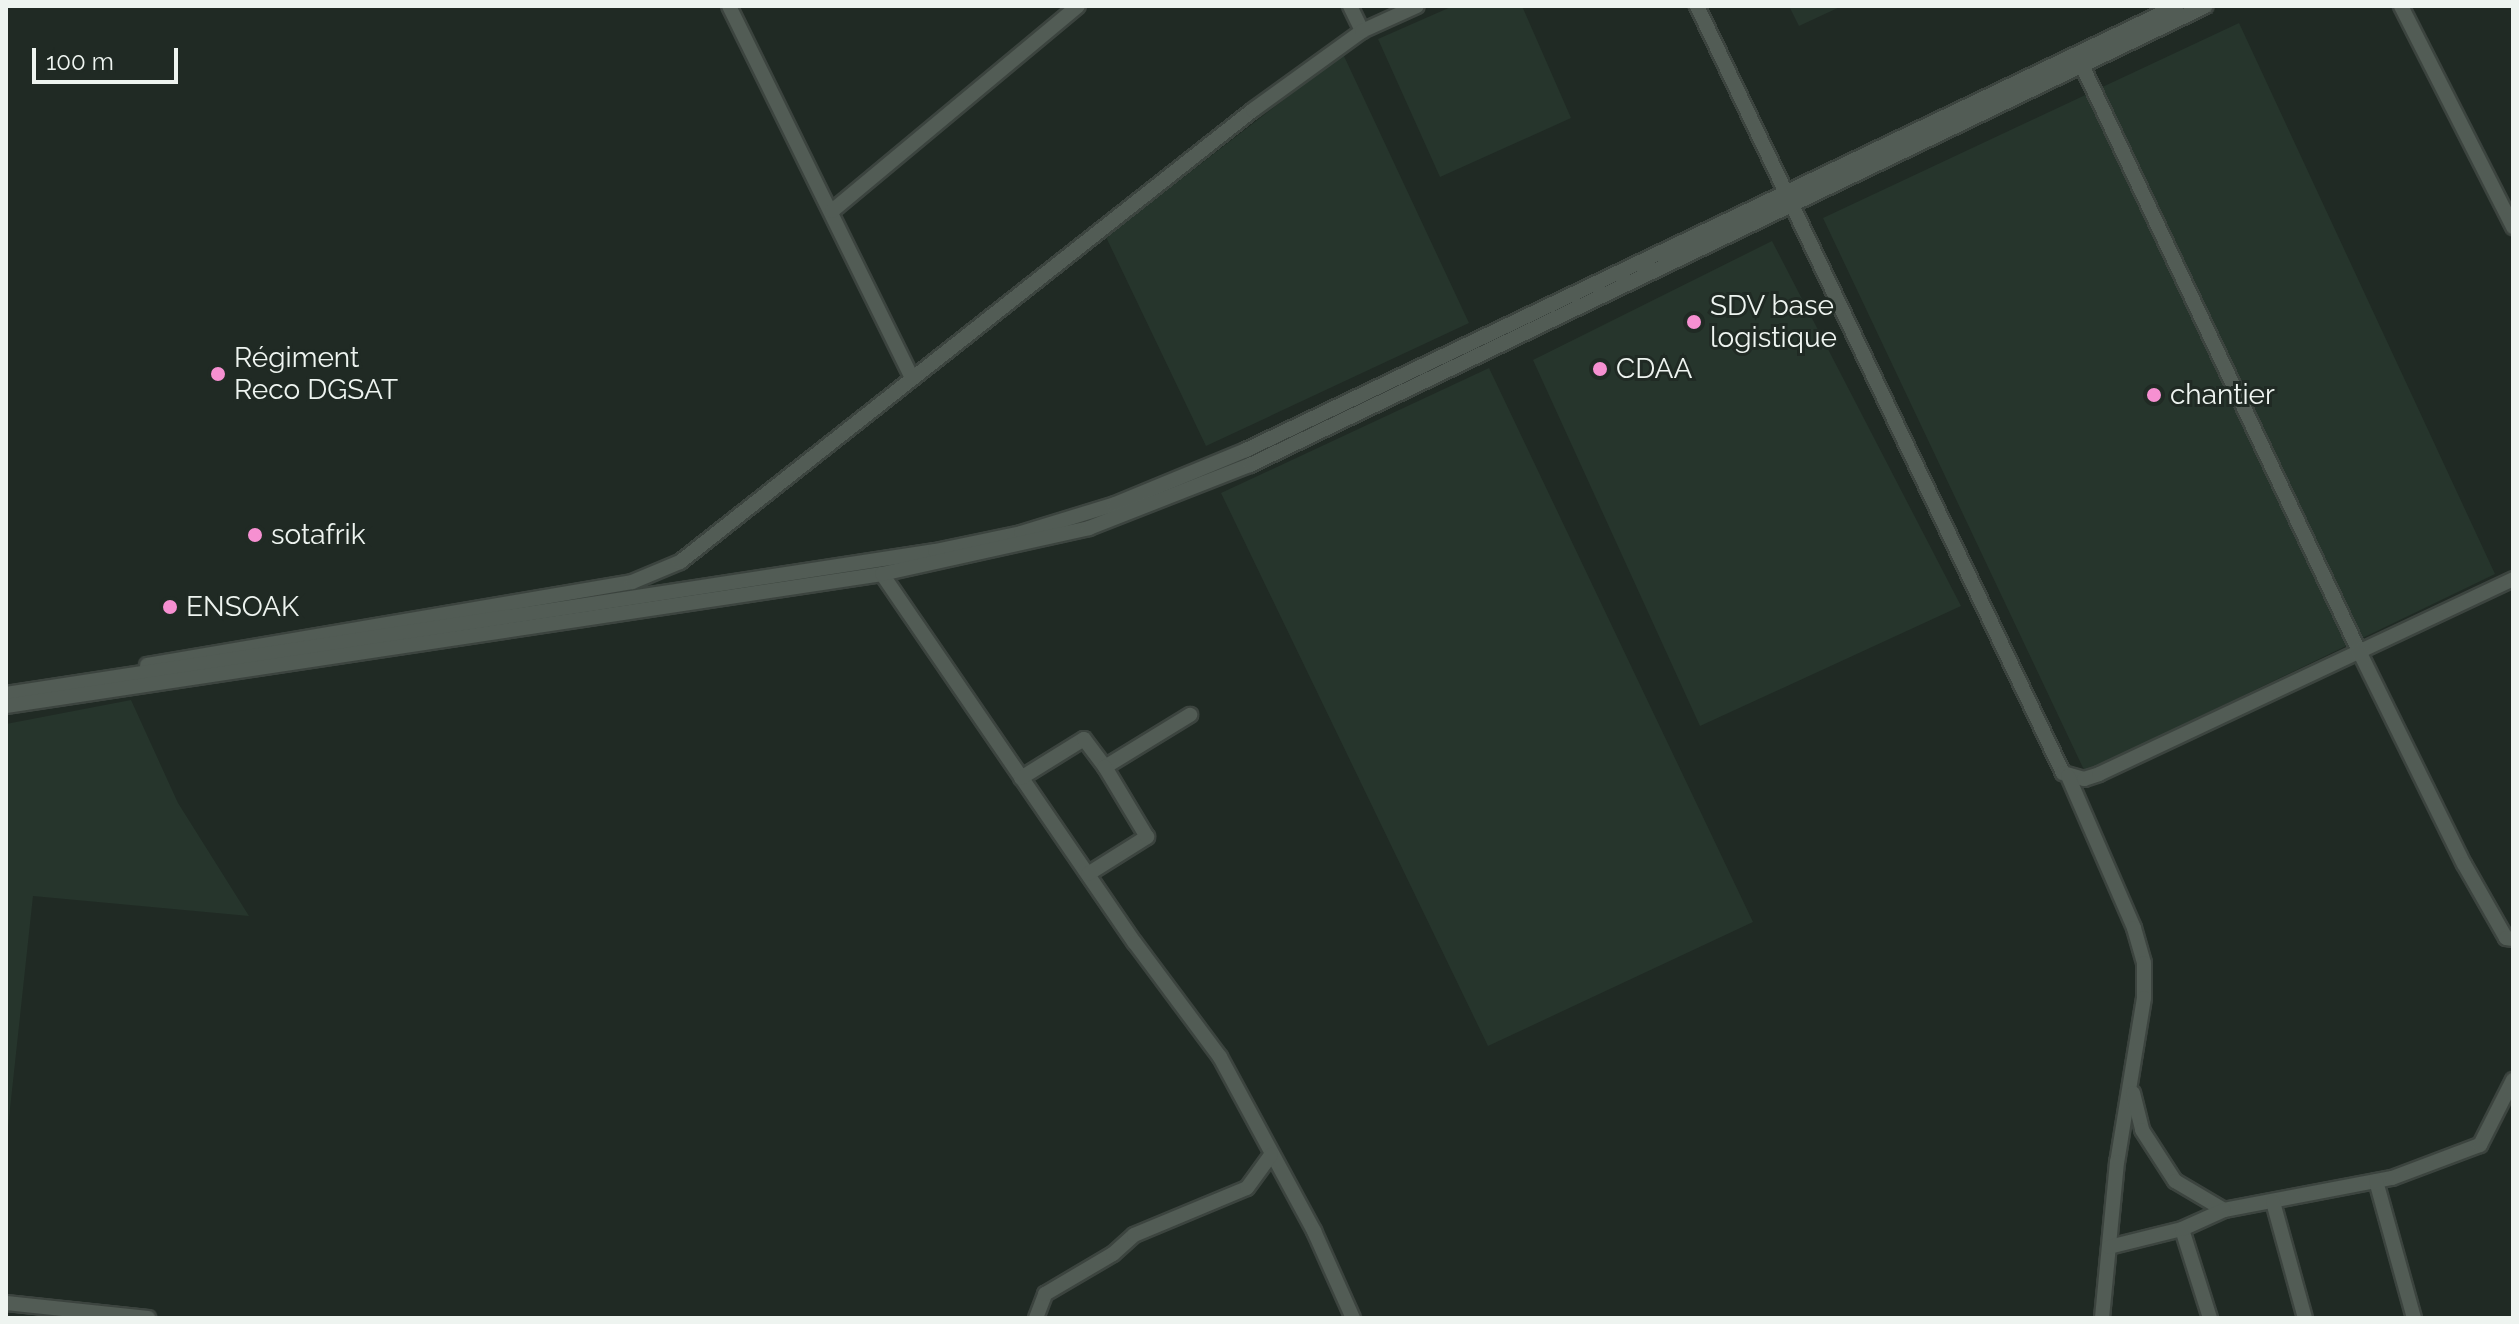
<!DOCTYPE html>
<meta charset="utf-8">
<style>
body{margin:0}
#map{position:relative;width:2519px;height:1324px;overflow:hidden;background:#202a24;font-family:Raleway,sans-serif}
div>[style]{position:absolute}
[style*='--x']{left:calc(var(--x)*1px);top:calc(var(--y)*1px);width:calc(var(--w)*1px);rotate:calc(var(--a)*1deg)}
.built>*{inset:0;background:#26352c}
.roads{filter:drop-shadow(2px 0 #3c443f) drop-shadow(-2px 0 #3c443f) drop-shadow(0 2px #3c443f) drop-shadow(0 -2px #3c443f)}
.minor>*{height:14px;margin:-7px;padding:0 7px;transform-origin:7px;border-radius:7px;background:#525c55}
.dots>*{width:22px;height:22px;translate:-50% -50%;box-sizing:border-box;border:4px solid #202a24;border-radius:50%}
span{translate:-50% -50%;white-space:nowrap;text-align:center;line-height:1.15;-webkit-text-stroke:6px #202a24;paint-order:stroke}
.poi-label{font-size:28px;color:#eef4f0}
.left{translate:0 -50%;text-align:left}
.frame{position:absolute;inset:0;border:8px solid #eef4f0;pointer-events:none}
.scale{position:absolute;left:32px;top:48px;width:146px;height:36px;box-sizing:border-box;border:4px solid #eef4f0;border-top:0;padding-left:10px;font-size:24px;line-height:28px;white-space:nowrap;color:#eef4f0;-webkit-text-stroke:6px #202a24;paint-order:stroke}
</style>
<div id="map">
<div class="built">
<div style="clip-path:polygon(1453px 6px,1522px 6px,1571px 118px,1440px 177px,1378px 39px)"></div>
<div style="clip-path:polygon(1789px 6px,1842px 6px,1799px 26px)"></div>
<div style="clip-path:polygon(2239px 23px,2495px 574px,2085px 772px,1823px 218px)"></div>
<div style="clip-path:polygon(1343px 54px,1469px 323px,1206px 446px,1106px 237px)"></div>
<div style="clip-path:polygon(1772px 241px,1961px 606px,1700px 726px,1533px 360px)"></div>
<div style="clip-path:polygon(1489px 368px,1753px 922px,1488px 1046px,1221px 493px)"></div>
<div style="clip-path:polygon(131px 700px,178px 803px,249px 916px,33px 896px,6px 1146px,6px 724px)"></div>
</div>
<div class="roads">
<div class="minor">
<div style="--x:729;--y:6;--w:415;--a:63.8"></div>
<div style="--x:1350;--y:6;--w:28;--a:64"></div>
<div style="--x:1697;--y:6;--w:850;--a:64.49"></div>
<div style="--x:2063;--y:773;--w:22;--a:16"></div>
<div style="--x:2084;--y:779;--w:16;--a:-18"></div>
<div style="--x:2099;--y:774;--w:458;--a:-25.2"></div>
<div style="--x:2401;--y:6;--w:248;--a:63.1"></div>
<div style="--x:2078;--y:57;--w:657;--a:64.68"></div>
<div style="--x:2359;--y:651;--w:237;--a:63.8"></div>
<div style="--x:2464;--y:864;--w:85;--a:60.4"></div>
<div style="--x:2506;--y:938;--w:7;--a:8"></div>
<div style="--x:832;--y:211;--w:320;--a:-39.8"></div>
<div style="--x:882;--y:574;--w:447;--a:55.6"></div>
<div style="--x:1135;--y:943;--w:142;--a:53.3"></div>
<div style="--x:1220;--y:1057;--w:198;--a:61.6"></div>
<div style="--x:1314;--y:1231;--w:95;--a:65.9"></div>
<div style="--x:147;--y:665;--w:492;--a:-9.7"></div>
<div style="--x:632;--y:582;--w:52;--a:-22.6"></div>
<div style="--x:680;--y:562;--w:730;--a:-38.27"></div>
<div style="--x:1253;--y:110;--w:135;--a:-35.9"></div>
<div style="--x:1362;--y:31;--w:60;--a:-24.4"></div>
<div style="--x:6;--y:694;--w:940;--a:-8.75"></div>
<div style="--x:935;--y:551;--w:88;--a:-11.8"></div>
<div style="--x:1021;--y:533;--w:98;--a:-17.1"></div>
<div style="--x:1115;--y:504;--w:142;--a:-22.4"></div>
<div style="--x:1246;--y:450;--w:1031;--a:-25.5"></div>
<div style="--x:6;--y:706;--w:886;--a:-8.57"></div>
<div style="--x:882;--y:574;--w:212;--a:-12.5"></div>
<div style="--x:1089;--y:528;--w:173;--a:-21.4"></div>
<div style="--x:1250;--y:465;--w:1060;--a:-25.65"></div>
<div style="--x:2068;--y:776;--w:166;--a:66.5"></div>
<div style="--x:2134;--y:928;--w:36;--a:74"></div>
<div style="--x:2144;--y:963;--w:35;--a:90"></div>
<div style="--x:2144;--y:998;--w:166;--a:99.3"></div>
<div style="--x:2117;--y:1162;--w:157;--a:95.5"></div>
<div style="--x:1021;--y:778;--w:74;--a:-31.8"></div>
<div style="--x:1084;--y:739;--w:35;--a:53"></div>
<div style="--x:1105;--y:767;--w:100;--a:-31.5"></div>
<div style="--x:1088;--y:874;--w:70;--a:-32.1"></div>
<div style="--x:1147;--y:837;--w:82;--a:-121"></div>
<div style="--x:2133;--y:1093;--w:38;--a:76"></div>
<div style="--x:2142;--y:1130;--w:61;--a:57.1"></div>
<div style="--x:2175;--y:1181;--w:57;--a:30.6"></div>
<div style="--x:2224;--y:1210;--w:171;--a:-10.8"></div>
<div style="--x:2392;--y:1178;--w:94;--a:-20.6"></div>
<div style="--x:2480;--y:1145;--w:73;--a:-63.1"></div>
<div style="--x:2376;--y:1181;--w:142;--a:74.5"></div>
<div style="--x:2273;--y:1202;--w:120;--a:74.6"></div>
<div style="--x:2109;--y:1247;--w:75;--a:-13.9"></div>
<div style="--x:6;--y:1303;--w:143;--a:6"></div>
<div style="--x:1036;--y:1318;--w:26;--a:-69"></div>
<div style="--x:1045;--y:1294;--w:79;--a:-30.5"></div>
<div style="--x:1113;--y:1254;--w:28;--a:-42"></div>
<div style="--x:1134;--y:1235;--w:122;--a:-22.6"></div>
<div style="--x:1247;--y:1188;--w:41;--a:-54"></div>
<div style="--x:2210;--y:1318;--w:93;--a:-107.5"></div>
<div style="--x:2182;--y:1229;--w:46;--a:-24.3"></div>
</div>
</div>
<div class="dots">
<div style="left:1694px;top:322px;background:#f690d1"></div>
<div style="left:1600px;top:369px;background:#f690d1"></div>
<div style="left:218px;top:374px;background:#f690d1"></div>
<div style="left:2154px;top:395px;background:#f690d1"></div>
<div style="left:255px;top:535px;background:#f690d1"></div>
<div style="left:170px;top:607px;background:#f690d1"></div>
</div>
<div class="poi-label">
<span class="left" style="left:1710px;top:322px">SDV base<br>logistique</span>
<span class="left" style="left:234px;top:374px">Régiment<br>Reco DGSAT</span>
<span class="left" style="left:1616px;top:369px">CDAA</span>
<span class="left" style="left:2170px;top:395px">chantier</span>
<span class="left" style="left:271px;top:535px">sotafrik</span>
<span class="left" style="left:186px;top:607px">ENSOAK</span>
</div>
<div class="frame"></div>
<div class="scale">100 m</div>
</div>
